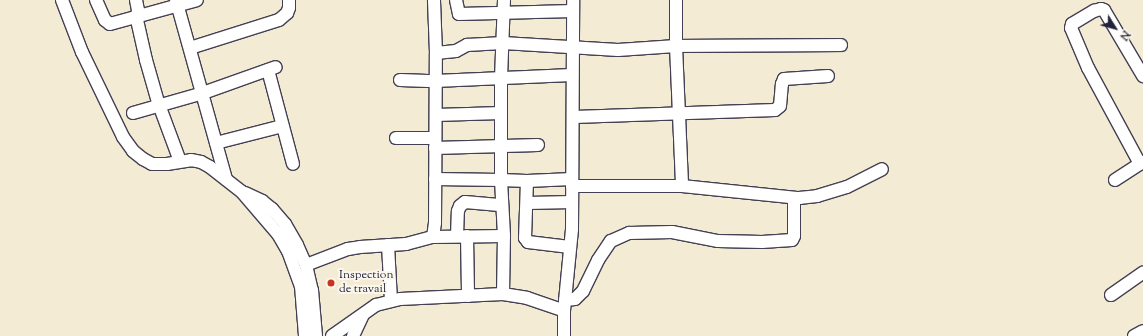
<!DOCTYPE html>
<style>
body{margin:0}
#map{position:relative;width:1143px;height:336px;overflow:hidden;background:#f4ebd4;font-family:"Sorts Mill Goudy",serif}
div>[style]{position:absolute}
[style*='--x']{left:calc(var(--x)*1px);top:calc(var(--y)*1px);width:calc(var(--w)*1px);rotate:calc(var(--a)*1deg)}
.roads{filter:drop-shadow(1px 0 #424052) drop-shadow(-1px 0 #424052) drop-shadow(0 1px #424052) drop-shadow(0 -1px #424052)}
.minor>*{height:12px;margin:-6px;padding:0 6px;transform-origin:6px;border-radius:6px;background:#fff}
.dots>*{width:11px;height:11px;translate:-50% -50%;box-sizing:border-box;border:2px solid #fbf7ec;border-radius:50%}
span{translate:-50% -50%;white-space:nowrap;text-align:center;line-height:1.15;-webkit-text-stroke:4px #fbf7ec;paint-order:stroke}
.poi-label{font-size:12px;color:#22223b}
.left{translate:0 -50%;text-align:left}
.north{position:absolute;left:1095px;top:8px;width:40px;height:40px;-webkit-text-stroke:3px #fbf7ec;paint-order:stroke;rotate:127deg;font-size:11px;font-weight:700;line-height:16px;text-align:center;color:#22223b}
.north::after{content:'';display:block;margin:auto;width:14px;height:18px;background:#22223b;clip-path:polygon(50% 0,100% 100%,50% 72%,0 100%)}
</style>
<div id="map">
<div class="roads">
<div class="minor">
<div style="--x:62;--y:0;--w:56;--a:69"></div>
<div style="--x:82;--y:52;--w:94;--a:64.2"></div>
<div style="--x:123;--y:137;--w:17;--a:54"></div>
<div style="--x:133;--y:151;--w:13;--a:39"></div>
<div style="--x:143;--y:159;--w:10;--a:29"></div>
<div style="--x:152;--y:164;--w:15;--a:0"></div>
<div style="--x:167;--y:164;--w:24;--a:-9"></div>
<div style="--x:191;--y:160;--w:10;--a:11"></div>
<div style="--x:201;--y:162;--w:10;--a:29"></div>
<div style="--x:210;--y:167;--w:41;--a:38"></div>
<div style="--x:242;--y:192;--w:55;--a:49.4"></div>
<div style="--x:278;--y:234;--w:20;--a:60"></div>
<div style="--x:288;--y:251;--w:37;--a:70"></div>
<div style="--x:301;--y:286;--w:50;--a:85.4"></div>
<div style="--x:96;--y:0;--w:22;--a:66"></div>
<div style="--x:105;--y:20;--w:6;--a:39"></div>
<div style="--x:110;--y:24;--w:90;--a:-15.4"></div>
<div style="--x:136;--y:0;--w:10;--a:79"></div>
<div style="--x:138;--y:10;--w:10;--a:96"></div>
<div style="--x:137;--y:20;--w:41;--a:77.3"></div>
<div style="--x:146;--y:60;--w:44;--a:74.1"></div>
<div style="--x:158;--y:102;--w:63;--a:69.6"></div>
<div style="--x:176;--y:0;--w:186;--a:74.4"></div>
<div style="--x:456;--y:0;--w:14;--a:78"></div>
<div style="--x:459;--y:14;--w:114;--a:-1.5"></div>
<div style="--x:504;--y:0;--w:78;--a:92.2"></div>
<div style="--x:501;--y:78;--w:102;--a:90"></div>
<div style="--x:501;--y:180;--w:26;--a:2"></div>
<div style="--x:527;--y:181;--w:57;--a:92"></div>
<div style="--x:525;--y:238;--w:5;--a:53"></div>
<div style="--x:528;--y:242;--w:42;--a:6.8"></div>
<div style="--x:676;--y:0;--w:46;--a:90"></div>
<div style="--x:676;--y:46;--w:140;--a:87.5"></div>
<div style="--x:190;--y:48;--w:93;--a:-17.5"></div>
<div style="--x:279;--y:20;--w:11;--a:-41"></div>
<div style="--x:287;--y:13;--w:5;--a:-68"></div>
<div style="--x:289;--y:8;--w:8;--a:-90"></div>
<div style="--x:436;--y:53;--w:20;--a:-6"></div>
<div style="--x:456;--y:51;--w:13;--a:-29"></div>
<div style="--x:467;--y:45;--w:36;--a:-3"></div>
<div style="--x:503;--y:43;--w:115;--a:3.5"></div>
<div style="--x:618;--y:50;--w:58;--a:-3.9"></div>
<div style="--x:676;--y:46;--w:165;--a:-0.3"></div>
<div style="--x:268;--y:70;--w:97;--a:75.1"></div>
<div style="--x:400;--y:80;--w:35;--a:2"></div>
<div style="--x:435;--y:81;--w:137;--a:-2.5"></div>
<div style="--x:133;--y:113;--w:73;--a:-15.9"></div>
<div style="--x:203;--y:93;--w:77;--a:-19.6"></div>
<div style="--x:436;--y:115;--w:65;--a:-1.8"></div>
<div style="--x:574;--y:117;--w:201;--a:-2"></div>
<div style="--x:775;--y:110;--w:6;--a:-39"></div>
<div style="--x:780;--y:106;--w:22;--a:-85"></div>
<div style="--x:782;--y:84;--w:5;--a:-68"></div>
<div style="--x:784;--y:79;--w:44;--a:-3.9"></div>
<div style="--x:396;--y:138;--w:39;--a:0"></div>
<div style="--x:216;--y:143;--w:68;--a:-14.4"></div>
<div style="--x:435;--y:148;--w:103;--a:-1.7"></div>
<div style="--x:1140;--y:164;--w:109;--a:-118.4"></div>
<div style="--x:1088;--y:68;--w:43;--a:-113"></div>
<div style="--x:1071;--y:28;--w:4;--a:-76"></div>
<div style="--x:1072;--y:24;--w:26;--a:-31"></div>
<div style="--x:1094;--y:11;--w:7;--a:-16"></div>
<div style="--x:1101;--y:9;--w:3;--a:18"></div>
<div style="--x:1104;--y:10;--w:77;--a:59.4"></div>
<div style="--x:435;--y:179;--w:66;--a:0.9"></div>
<div style="--x:501;--y:180;--w:56;--a:86.9"></div>
<div style="--x:504;--y:236;--w:58;--a:91"></div>
<div style="--x:1115;--y:180;--w:33;--a:-33"></div>
<div style="--x:527;--y:181;--w:45;--a:-2.5"></div>
<div style="--x:572;--y:186;--w:110;--a:0"></div>
<div style="--x:682;--y:186;--w:118;--a:5.9"></div>
<div style="--x:799;--y:198;--w:18;--a:-6"></div>
<div style="--x:817;--y:196;--w:31;--a:-17"></div>
<div style="--x:847;--y:187;--w:39;--a:-27"></div>
<div style="--x:245;--y:193;--w:19;--a:25"></div>
<div style="--x:262;--y:201;--w:13;--a:39"></div>
<div style="--x:272;--y:209;--w:20;--a:49"></div>
<div style="--x:285;--y:224;--w:24;--a:60"></div>
<div style="--x:297;--y:245;--w:22;--a:66"></div>
<div style="--x:306;--y:265;--w:26;--a:77"></div>
<div style="--x:312;--y:290;--w:46;--a:85"></div>
<div style="--x:528;--y:203;--w:44;--a:-1.3"></div>
<div style="--x:457;--y:236;--w:25;--a:-88"></div>
<div style="--x:458;--y:211;--w:5;--a:-68"></div>
<div style="--x:460;--y:206;--w:6;--a:-39"></div>
<div style="--x:465;--y:202;--w:37;--a:5"></div>
<div style="--x:467;--y:236;--w:60;--a:89"></div>
<div style="--x:433;--y:237;--w:71;--a:-0.8"></div>
<div style="--x:388;--y:245;--w:55;--a:86.9"></div>
<div style="--x:306;--y:265;--w:45;--a:-20.9"></div>
<div style="--x:348;--y:249;--w:12;--a:-9"></div>
<div style="--x:360;--y:247;--w:46;--a:-3.7"></div>
<div style="--x:406;--y:244;--w:28;--a:-15"></div>
<div style="--x:433;--y:237;--w:14;--a:-82"></div>
<div style="--x:435;--y:223;--w:170;--a:-89.7"></div>
<div style="--x:436;--y:53;--w:53;--a:-92.2"></div>
<div style="--x:1111;--y:295;--w:39;--a:-35"></div>
<div style="--x:565;--y:300;--w:10;--a:-6"></div>
<div style="--x:575;--y:299;--w:11;--a:-45"></div>
<div style="--x:583;--y:291;--w:34;--a:-64"></div>
<div style="--x:598;--y:260;--w:23;--a:-56"></div>
<div style="--x:611;--y:241;--w:20;--a:-24"></div>
<div style="--x:629;--y:233;--w:43;--a:-1.3"></div>
<div style="--x:672;--y:232;--w:47;--a:11.1"></div>
<div style="--x:718;--y:241;--w:44;--a:1.3"></div>
<div style="--x:762;--y:242;--w:30;--a:-4"></div>
<div style="--x:792;--y:240;--w:4;--a:-63"></div>
<div style="--x:794;--y:236;--w:38;--a:-90"></div>
<div style="--x:332;--y:336;--w:54;--a:-35.2"></div>
<div style="--x:376;--y:305;--w:25;--a:-14"></div>
<div style="--x:400;--y:299;--w:103;--a:-2.8"></div>
<div style="--x:503;--y:294;--w:24;--a:9"></div>
<div style="--x:527;--y:298;--w:39;--a:19"></div>
<div style="--x:353;--y:336;--w:23;--a:-65"></div>
<div style="--x:564;--y:336;--w:25;--a:-90"></div>
<div style="--x:564;--y:311;--w:82;--a:-84.4"></div>
<div style="--x:572;--y:229;--w:229;--a:-89.7"></div>
<div style="--x:1134;--y:336;--w:10;--a:-29"></div>
</div>
</div>
<div class="dots">
<div style="left:331px;top:283px;background:#c8321e"></div>
</div>
<div class="poi-label">
<span class="left" style="left:339px;top:283px">Inspection<br>de travail</span>
</div>
<div class="north">N</div>
</div>
